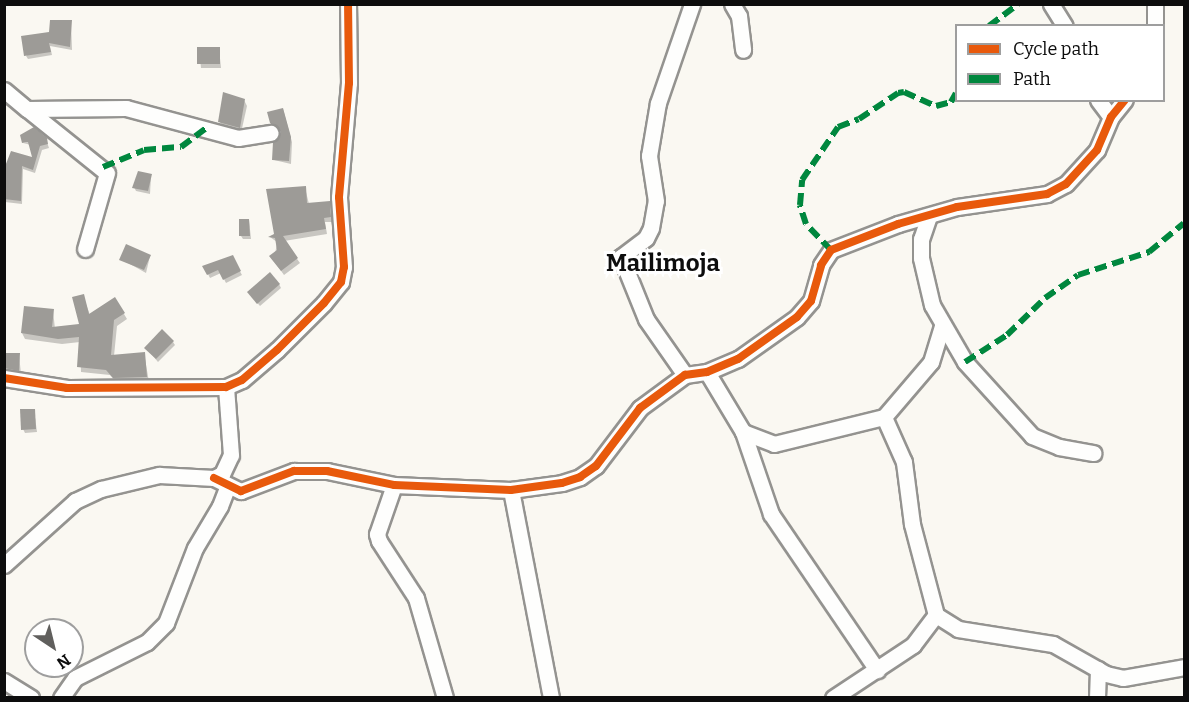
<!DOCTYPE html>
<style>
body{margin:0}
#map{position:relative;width:1189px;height:702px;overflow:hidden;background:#faf8f2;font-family:Bitter,serif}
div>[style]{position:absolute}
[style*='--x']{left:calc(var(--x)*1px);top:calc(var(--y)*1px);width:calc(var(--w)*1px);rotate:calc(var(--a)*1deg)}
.shadow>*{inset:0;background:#0003}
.building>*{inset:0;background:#9d9b97}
.roads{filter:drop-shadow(2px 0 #949390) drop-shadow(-2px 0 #949390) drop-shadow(0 2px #949390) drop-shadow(0 -2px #949390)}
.minor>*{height:15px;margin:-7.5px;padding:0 7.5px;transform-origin:7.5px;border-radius:7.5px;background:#fefefd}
.quiet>*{height:6px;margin-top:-3px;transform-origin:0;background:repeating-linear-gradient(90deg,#00873e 0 12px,transparent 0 18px)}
.cycleway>*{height:8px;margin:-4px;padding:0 4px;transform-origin:4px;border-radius:4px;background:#e8590c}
span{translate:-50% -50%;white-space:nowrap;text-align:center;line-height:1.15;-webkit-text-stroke:6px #fff;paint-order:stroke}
.quarter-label{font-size:24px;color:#0d0d0d;font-weight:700}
.frame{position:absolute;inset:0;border:6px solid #0d0d0d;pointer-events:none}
.legend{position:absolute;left:955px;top:24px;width:210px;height:78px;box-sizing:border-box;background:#fff;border:2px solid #9e9e9e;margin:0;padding:8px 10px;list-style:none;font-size:18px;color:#0d0d0d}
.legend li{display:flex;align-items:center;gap:12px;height:30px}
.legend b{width:30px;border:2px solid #9e9e9e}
.north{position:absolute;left:24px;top:618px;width:60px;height:60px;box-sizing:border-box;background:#fff;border:2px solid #9e9e9e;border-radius:50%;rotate:145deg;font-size:16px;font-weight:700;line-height:24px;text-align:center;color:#0d0d0d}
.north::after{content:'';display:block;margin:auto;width:21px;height:27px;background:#605f5d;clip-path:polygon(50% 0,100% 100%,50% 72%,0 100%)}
</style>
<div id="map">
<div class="shadow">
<div style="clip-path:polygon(71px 22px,72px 50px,50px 46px,52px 55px,28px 59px,26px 56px,50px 33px)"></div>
<div style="clip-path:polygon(199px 49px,219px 49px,221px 68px,201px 68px)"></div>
<div style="clip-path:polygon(224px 94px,244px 100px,247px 106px,241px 133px,223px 128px,220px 122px)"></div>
<div style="clip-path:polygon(283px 109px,292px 142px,291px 164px,274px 160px,282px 133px,271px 123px)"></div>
<div style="clip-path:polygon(46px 139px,49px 148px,42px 150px,35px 173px,23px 169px,22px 204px,5px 202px,4px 169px,34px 160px,31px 145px,23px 143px)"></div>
<div style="clip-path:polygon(151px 176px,150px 194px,136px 191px,134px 187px)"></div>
<div style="clip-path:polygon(305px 188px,309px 204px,329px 203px,332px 222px,325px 222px,327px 234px,284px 241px,300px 263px,284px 275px,274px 261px,277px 242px,270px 237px,276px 234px)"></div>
<div style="clip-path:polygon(249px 220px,251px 239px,243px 239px,241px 236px)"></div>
<div style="clip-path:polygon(150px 256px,146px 273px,121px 259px)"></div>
<div style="clip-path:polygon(232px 257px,242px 275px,226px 283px,221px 273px,210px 278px,204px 266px)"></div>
<div style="clip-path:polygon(279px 284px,281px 288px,260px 306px,251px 296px)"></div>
<div style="clip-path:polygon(83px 296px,90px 315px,115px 299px,127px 319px,117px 326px,114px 356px,144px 353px,149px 382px,117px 383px,110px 375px,81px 372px,80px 342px,62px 344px,25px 339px,22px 333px,53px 310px,55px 329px,81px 325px)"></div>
<div style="clip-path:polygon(173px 342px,175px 345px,158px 362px,146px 348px)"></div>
<div style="clip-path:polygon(4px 354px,19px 355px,21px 374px,4px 374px)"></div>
<div style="clip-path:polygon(34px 410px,37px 432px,25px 433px,23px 429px)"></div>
</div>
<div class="building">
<div style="clip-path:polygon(50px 20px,72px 20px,70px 47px,49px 43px,51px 52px,24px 56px,21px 36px,49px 32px)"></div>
<div style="clip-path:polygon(197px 47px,220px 47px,220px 64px,197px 64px)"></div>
<div style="clip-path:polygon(223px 92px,245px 99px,240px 128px,218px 122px)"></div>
<div style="clip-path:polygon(283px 108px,291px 137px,289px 161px,272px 160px,273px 142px,281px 132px,270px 123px,267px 112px)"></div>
<div style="clip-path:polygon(34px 127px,47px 138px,48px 144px,40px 146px,33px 170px,22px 166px,21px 201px,4px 199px,4px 169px,11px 151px,32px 157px,28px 142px,22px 143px,20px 135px)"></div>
<div style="clip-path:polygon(138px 171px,152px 174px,148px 191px,132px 188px)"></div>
<div style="clip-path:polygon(306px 186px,307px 203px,330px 201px,331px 217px,324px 218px,326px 229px,283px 236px,298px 258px,281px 271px,269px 256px,277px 250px,275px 238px,268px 237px,274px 234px,266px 189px)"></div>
<div style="clip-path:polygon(239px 219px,249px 219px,250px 236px,239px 236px)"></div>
<div style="clip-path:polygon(126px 244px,151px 255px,144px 270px,119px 260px)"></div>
<div style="clip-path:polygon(233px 255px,241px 271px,223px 280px,218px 270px,207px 275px,202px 266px)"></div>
<div style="clip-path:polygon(270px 272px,280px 284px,257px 304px,247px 292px)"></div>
<div style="clip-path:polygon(84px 294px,89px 314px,115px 297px,125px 313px,114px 320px,111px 355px,145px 352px,147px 377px,113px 378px,106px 370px,77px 367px,79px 337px,58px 339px,21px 333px,24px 306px,54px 309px,52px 327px,79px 324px,72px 297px)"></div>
<div style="clip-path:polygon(162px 329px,174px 341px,156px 359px,144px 348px)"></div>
<div style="clip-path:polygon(4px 353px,20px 353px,19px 371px,4px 368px)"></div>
<div style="clip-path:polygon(20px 409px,35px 409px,36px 429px,21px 430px)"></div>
</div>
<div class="roads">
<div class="minor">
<div style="--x:732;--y:4;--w:14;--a:60"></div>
<div style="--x:739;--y:16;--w:34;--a:83"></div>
<div style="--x:1051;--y:4;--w:26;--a:58"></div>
<div style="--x:1155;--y:4;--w:22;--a:90"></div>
<div style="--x:4;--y:90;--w:30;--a:40"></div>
<div style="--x:27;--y:109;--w:99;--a:-0.6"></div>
<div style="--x:126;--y:108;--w:116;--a:15"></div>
<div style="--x:238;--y:138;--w:33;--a:-9"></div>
<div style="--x:1098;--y:100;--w:21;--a:53"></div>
<div style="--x:27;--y:109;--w:102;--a:38.7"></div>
<div style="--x:107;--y:173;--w:79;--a:106.1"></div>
<div style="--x:929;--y:216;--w:24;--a:109"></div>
<div style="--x:921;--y:239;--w:19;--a:90"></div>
<div style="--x:921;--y:258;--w:48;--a:76.8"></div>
<div style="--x:932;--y:305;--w:66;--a:59.9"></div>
<div style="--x:965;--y:362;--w:100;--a:47.8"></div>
<div style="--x:1032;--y:436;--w:29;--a:22"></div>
<div style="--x:1059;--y:447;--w:35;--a:10"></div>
<div style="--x:707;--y:372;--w:70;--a:59"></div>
<div style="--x:743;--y:432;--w:33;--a:21"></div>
<div style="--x:774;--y:444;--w:113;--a:-13.8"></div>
<div style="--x:884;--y:417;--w:72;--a:-49.5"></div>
<div style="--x:931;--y:362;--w:39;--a:-73"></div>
<div style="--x:685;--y:375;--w:68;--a:-124.9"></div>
<div style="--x:646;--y:319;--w:67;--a:-112"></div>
<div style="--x:621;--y:257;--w:31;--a:-37"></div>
<div style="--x:646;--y:238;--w:11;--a:-63"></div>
<div style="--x:651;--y:228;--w:27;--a:-80"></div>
<div style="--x:656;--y:201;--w:46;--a:-98.8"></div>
<div style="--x:649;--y:156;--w:54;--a:-80.4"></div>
<div style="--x:658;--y:103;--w:105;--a:-71"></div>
<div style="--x:4;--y:378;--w:64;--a:9"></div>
<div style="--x:67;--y:388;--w:159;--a:-0.4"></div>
<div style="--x:226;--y:387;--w:17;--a:-24"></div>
<div style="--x:242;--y:380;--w:46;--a:-40.6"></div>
<div style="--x:277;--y:350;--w:66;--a:-45"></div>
<div style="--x:324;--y:303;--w:27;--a:-51"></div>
<div style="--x:341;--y:282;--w:15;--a:-79"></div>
<div style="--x:344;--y:267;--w:70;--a:-94.1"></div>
<div style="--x:339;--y:197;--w:114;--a:-85"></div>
<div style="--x:349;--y:83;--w:79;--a:-90.7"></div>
<div style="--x:743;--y:432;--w:87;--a:71.1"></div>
<div style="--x:771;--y:514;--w:189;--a:55.8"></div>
<div style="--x:214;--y:478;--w:30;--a:26"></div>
<div style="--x:241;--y:491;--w:57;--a:-20.7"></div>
<div style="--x:294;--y:471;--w:33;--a:0"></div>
<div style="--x:327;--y:471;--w:68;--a:11.8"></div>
<div style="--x:394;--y:485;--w:117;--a:2.4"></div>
<div style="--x:511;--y:490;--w:51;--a:-7.8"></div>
<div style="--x:562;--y:483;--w:19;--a:-18"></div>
<div style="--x:580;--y:477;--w:19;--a:-35"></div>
<div style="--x:596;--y:466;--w:73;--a:-52.8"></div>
<div style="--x:640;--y:408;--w:56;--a:-36.3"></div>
<div style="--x:685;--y:375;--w:22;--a:-8"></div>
<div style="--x:707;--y:372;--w:34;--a:-23"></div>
<div style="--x:738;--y:359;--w:72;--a:-35.4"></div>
<div style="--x:797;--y:317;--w:21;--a:-49"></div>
<div style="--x:811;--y:301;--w:37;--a:-74"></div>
<div style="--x:821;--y:265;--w:18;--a:-56"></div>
<div style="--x:831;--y:250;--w:72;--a:-21.2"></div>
<div style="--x:898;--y:224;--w:61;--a:-16.1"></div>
<div style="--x:957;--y:207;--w:91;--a:-8.2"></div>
<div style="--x:1047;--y:194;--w:21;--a:-28"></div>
<div style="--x:1066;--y:184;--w:46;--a:-47.6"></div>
<div style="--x:1097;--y:150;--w:36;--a:-67"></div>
<div style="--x:1111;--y:117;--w:22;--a:-51"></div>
<div style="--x:394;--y:485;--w:52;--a:109.1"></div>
<div style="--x:377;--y:534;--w:7;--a:74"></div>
<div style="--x:379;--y:541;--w:68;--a:57"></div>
<div style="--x:416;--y:598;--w:104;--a:73.8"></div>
<div style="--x:511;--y:490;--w:212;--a:79.1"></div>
<div style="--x:4;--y:565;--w:96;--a:-42"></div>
<div style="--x:75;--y:501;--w:29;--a:-25"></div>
<div style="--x:101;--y:489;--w:60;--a:-13.6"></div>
<div style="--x:159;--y:475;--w:55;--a:3.1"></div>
<div style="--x:214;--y:478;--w:9;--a:-27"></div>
<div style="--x:222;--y:474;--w:21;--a:-65"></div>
<div style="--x:231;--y:455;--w:68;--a:-94.2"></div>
<div style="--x:936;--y:615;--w:26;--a:32"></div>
<div style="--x:958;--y:629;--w:96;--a:9"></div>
<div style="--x:1053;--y:644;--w:61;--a:29.5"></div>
<div style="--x:1106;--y:674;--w:17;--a:13"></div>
<div style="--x:1123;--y:678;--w:62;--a:-10.2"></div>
<div style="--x:4;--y:681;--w:32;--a:32"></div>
<div style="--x:61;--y:698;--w:24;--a:-55"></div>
<div style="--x:75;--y:678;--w:80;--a:-26.6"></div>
<div style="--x:147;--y:642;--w:27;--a:-45"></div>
<div style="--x:166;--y:623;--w:80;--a:-68.9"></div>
<div style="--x:195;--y:548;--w:49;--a:-59.2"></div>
<div style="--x:220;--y:506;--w:22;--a:-69"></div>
<div style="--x:833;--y:698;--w:96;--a:-33.5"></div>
<div style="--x:913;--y:645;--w:38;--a:-53"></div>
<div style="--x:936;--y:615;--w:94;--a:-104.8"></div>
<div style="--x:912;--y:524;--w:63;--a:-97.4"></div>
<div style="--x:904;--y:462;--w:49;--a:-114"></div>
<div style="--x:1097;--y:698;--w:29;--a:-88"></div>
</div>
</div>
<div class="quiet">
<div style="--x:989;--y:26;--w:36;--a:-37"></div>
<div style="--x:103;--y:167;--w:44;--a:-22.5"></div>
<div style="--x:144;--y:150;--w:37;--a:-5"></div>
<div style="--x:181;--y:147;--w:31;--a:-37"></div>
<div style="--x:831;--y:250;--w:36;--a:-134"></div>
<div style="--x:806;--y:224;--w:20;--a:-108"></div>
<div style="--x:800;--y:205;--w:25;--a:-85"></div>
<div style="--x:802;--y:180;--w:64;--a:-55.8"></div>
<div style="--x:838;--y:127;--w:22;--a:-21"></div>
<div style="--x:859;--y:119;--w:47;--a:-33.7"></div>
<div style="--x:898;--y:93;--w:6;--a:-9"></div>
<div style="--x:904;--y:92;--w:35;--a:24"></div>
<div style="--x:936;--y:106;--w:16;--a:-15"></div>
<div style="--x:951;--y:102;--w:10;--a:-61"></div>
<div style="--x:965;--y:362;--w:50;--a:-32.7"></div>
<div style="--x:1007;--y:335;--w:53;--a:-44.2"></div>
<div style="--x:1045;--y:298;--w:40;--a:-34.9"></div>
<div style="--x:1078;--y:275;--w:75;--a:-17.9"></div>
<div style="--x:1149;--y:252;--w:45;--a:-39.6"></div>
</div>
<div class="cycleway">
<div style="--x:4;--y:378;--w:64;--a:9"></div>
<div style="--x:67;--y:388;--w:159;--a:-0.4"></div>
<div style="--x:226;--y:387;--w:17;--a:-24"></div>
<div style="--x:242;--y:380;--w:46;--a:-40.6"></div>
<div style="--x:277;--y:350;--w:66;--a:-45"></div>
<div style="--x:324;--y:303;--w:27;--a:-51"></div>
<div style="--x:341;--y:282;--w:15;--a:-79"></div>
<div style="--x:344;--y:267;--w:70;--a:-94.1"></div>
<div style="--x:339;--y:197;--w:114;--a:-85"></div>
<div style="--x:349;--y:83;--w:79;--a:-90.7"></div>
<div style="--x:214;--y:478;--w:30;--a:26"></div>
<div style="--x:241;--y:491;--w:57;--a:-20.7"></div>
<div style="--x:294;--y:471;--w:33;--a:0"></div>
<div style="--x:327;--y:471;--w:68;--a:11.8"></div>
<div style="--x:394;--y:485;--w:117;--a:2.4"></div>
<div style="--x:511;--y:490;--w:51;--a:-7.8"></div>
<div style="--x:562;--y:483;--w:19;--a:-18"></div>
<div style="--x:580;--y:477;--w:19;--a:-35"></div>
<div style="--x:596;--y:466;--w:73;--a:-52.8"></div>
<div style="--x:640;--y:408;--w:56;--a:-36.3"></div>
<div style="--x:685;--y:375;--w:22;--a:-8"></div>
<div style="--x:707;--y:372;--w:34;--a:-23"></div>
<div style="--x:738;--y:359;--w:72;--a:-35.4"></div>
<div style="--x:797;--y:317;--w:21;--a:-49"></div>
<div style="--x:811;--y:301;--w:37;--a:-74"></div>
<div style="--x:821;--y:265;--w:18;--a:-56"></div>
<div style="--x:831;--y:250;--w:72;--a:-21.2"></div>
<div style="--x:898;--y:224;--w:61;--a:-16.1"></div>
<div style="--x:957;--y:207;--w:91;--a:-8.2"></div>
<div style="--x:1047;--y:194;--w:21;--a:-28"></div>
<div style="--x:1066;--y:184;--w:46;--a:-47.6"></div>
<div style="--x:1097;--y:150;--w:36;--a:-67"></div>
<div style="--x:1111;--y:117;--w:22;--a:-51"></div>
</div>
<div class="quarter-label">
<span style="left:663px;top:264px">Mailimoja</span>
</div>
<div class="frame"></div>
<ul class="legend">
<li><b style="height:8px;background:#e8590c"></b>Cycle path</li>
<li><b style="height:8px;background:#00873e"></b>Path</li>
</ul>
<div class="north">N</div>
</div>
